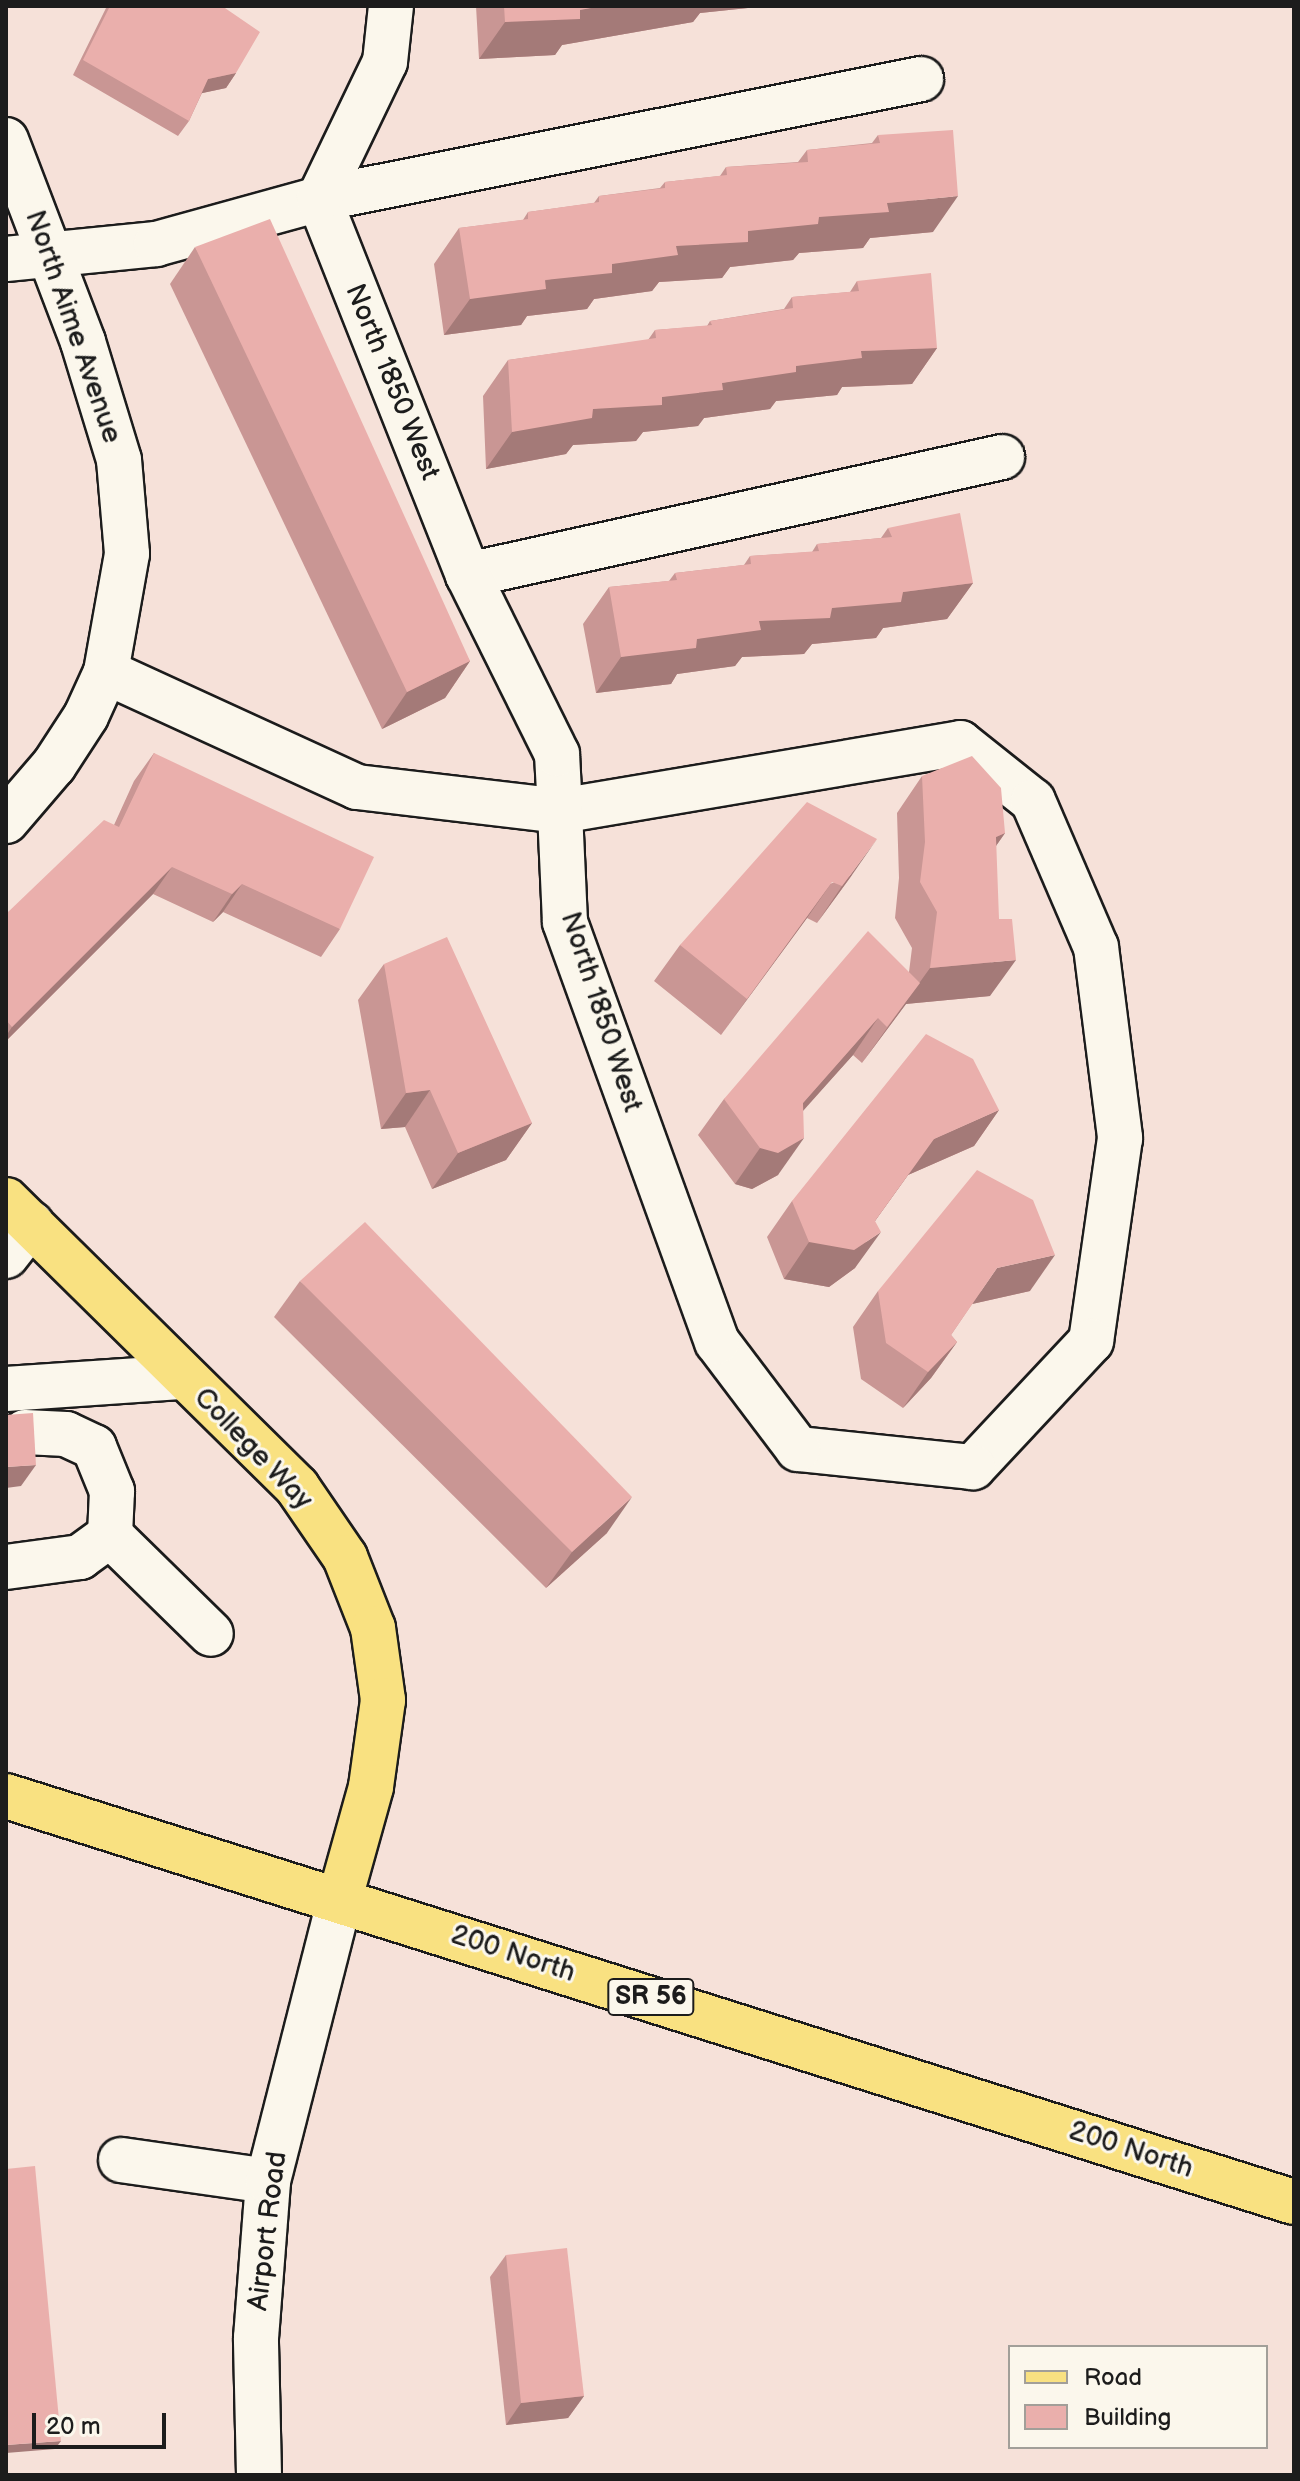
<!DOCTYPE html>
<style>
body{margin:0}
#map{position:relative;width:1300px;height:2481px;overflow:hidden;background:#f6e1d9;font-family:"Balsamiq Sans",sans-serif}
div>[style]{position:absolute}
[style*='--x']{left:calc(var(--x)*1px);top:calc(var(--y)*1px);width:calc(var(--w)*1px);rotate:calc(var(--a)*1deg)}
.roads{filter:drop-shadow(2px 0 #1c1c1c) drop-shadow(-2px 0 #1c1c1c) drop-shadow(0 2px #1c1c1c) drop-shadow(0 -2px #1c1c1c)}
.minor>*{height:44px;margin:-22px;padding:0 22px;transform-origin:22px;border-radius:22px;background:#fbf7ec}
.major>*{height:44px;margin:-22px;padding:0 22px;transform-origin:22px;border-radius:22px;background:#f9e181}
.wall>*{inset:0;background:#c99694}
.shaded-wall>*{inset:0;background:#a47a78}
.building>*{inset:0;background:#eaafac}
span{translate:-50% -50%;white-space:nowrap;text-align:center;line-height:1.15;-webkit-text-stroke:6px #fbf7ec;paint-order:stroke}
.shield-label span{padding:2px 6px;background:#fbf7ec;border:2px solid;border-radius:6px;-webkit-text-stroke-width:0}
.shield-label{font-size:26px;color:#1c1c1c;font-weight:700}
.street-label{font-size:28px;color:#1c1c1c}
.frame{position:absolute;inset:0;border:8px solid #1c1c1c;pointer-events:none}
.legend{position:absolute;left:1008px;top:2345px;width:260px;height:104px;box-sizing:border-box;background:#fbf7ec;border:2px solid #a29f99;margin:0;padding:10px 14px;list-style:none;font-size:24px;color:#1c1c1c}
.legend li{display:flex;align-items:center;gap:16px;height:40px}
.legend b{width:40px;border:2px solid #a29f99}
.scale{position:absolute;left:32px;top:2413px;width:134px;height:36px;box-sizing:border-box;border:4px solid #1c1c1c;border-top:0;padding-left:10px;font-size:24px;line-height:28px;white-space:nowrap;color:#1c1c1c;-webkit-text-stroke:6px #fbf7ec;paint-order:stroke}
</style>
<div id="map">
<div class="roads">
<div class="minor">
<div style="--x:6;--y:140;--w:216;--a:69.1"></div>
<div style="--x:83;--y:342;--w:123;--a:73"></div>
<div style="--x:119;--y:460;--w:94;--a:85.1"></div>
<div style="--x:127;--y:554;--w:120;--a:100.1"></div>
<div style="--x:106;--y:672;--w:48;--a:114.4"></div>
<div style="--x:86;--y:716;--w:59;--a:123.1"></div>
<div style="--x:54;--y:765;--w:74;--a:130.6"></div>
<div style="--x:6;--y:259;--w:151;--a:-5.7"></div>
<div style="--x:156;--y:244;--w:169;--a:-15.4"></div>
<div style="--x:319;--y:199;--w:614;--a:-11.27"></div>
<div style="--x:468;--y:575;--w:547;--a:-12.46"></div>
<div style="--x:106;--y:672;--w:276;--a:24.6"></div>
<div style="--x:357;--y:787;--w:204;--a:6.7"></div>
<div style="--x:560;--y:811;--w:406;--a:-9.6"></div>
<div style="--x:960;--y:743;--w:93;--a:38.5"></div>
<div style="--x:1033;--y:801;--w:159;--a:66.7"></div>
<div style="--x:1096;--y:947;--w:193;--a:82.8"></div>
<div style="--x:1120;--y:1138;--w:205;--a:98.1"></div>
<div style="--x:1091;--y:1341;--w:173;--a:133.1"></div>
<div style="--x:973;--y:1467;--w:176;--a:-174.1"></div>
<div style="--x:798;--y:1449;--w:134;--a:-127.1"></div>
<div style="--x:717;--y:1342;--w:447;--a:-109.9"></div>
<div style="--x:565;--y:922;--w:111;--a:-92.6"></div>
<div style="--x:560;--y:811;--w:57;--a:-93"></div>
<div style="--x:557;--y:754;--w:200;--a:-116.4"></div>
<div style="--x:468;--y:575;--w:404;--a:-111.6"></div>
<div style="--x:319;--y:199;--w:152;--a:-64.3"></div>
<div style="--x:385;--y:62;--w:56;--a:-83.9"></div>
<div style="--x:6;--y:1256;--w:41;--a:-52"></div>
<div style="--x:6;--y:1389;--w:178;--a:-3.9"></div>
<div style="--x:25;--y:1432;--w:41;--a:2.8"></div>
<div style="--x:66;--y:1434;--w:31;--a:25"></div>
<div style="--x:94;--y:1447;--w:48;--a:67.8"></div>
<div style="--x:112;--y:1491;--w:44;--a:92.6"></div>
<div style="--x:110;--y:1535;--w:141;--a:44.4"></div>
<div style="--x:6;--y:1567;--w:75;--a:-7.7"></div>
<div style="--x:80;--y:1557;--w:37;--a:-36"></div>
<div style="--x:121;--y:2160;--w:148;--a:8.1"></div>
<div style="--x:259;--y:2475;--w:137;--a:-91.3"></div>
<div style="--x:256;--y:2338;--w:157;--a:-85.6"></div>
<div style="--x:268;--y:2181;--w:292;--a:-75.7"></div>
</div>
<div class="major">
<div style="--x:6;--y:1200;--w:409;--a:44.6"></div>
<div style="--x:297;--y:1487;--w:85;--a:55.6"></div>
<div style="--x:345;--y:1557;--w:76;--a:68.5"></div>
<div style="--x:373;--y:1628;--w:73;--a:82.1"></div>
<div style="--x:383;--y:1700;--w:88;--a:97.9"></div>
<div style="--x:371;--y:1787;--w:115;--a:105.6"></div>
<div style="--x:6;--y:1796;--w:1350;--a:17.5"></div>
</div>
</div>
<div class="wall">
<div style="clip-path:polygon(107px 6px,222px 6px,236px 73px,226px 88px,202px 93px,189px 121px,178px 136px,73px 75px)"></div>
<div style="clip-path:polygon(476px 6px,767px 6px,700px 13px,693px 22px,562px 45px,555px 55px,479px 59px)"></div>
<div style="clip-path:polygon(878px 135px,933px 232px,870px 238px,863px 248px,799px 253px,793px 260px,730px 267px,722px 278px,659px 282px,652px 291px,594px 299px,587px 309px,527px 316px,521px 325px,444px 335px,434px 264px,459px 228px,523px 220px,528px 212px,594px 203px,599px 196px,660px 188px,665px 182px,720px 176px,726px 167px,798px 162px,807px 150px,872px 143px)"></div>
<div style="clip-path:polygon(195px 247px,470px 661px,445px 698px,382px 729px,170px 284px)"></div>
<div style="clip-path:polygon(857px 281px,937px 348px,912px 384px,842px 387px,837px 395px,776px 401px,770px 409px,704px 418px,698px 426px,643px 432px,636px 441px,573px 445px,566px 454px,486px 469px,483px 396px,508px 360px,648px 340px,655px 330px,707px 326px,710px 321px,784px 309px,792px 297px,850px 292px)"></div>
<div style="clip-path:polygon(888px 528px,973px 583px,947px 619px,883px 628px,876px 638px,812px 644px,804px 654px,742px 657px,735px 666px,677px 674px,671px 684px,596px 693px,583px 624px,609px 587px,669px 581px,675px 573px,744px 565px,750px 556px,812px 552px,817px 544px,881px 538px)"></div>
<div style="clip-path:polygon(154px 753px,340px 929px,321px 957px,223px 912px,213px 922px,153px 894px,6px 1041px,6px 914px,114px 825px,134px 781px)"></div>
<div style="clip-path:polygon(922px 776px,1005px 833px,996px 846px,990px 996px,906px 1004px,862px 1063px,853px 1055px,803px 1110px,778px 1175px,752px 1189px,735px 1184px,698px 1135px,724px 1099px,909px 972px,912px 948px,895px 918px,899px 878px,897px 813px)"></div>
<div style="clip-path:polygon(852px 875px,817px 923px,807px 918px,721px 1035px,654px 981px,680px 945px)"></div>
<div style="clip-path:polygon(384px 964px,532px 1123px,506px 1160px,432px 1189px,405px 1127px,381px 1129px,358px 1000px)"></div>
<div style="clip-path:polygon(999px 1110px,974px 1146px,908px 1175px,875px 1221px,855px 1268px,829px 1287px,784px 1279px,767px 1237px,792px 1201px)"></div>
<div style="clip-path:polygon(300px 1281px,607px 1533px,546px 1588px,274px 1317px)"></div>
<div style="clip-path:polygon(878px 1291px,1030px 1291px,972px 1304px,951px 1335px,957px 1342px,931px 1378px,903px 1408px,861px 1379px,853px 1327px)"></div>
<div style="clip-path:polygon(506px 2255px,584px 2396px,568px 2418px,506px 2425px,490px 2277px)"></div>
</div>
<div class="shaded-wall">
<div style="clip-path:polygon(602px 6px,767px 6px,700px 13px,693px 22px,562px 45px,555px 55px,479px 59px,505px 22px)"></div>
<div style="clip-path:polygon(236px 73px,226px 88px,198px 94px,208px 79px)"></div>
<div style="clip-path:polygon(958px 196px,933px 232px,870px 238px,863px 248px,799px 253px,793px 260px,730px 267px,722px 278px,659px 282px,652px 291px,594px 299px,587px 309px,527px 316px,521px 325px,444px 335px,470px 299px,612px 264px,676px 246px,748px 231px,887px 203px)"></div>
<div style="clip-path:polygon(937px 348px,912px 384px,842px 387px,837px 395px,776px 401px,770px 409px,704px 418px,698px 426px,643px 432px,636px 441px,573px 445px,566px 454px,486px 469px,512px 432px,593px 409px,662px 397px,861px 351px)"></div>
<div style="clip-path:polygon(973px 583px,947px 619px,883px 628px,876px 638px,812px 644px,804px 654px,742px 657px,735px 666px,677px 674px,671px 684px,596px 693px,621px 657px,697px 639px,759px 621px,832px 608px,903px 592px)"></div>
<div style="clip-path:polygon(470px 661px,445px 698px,382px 729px,407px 692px)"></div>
<div style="clip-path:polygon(1005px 833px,979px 870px,996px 837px)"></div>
<div style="clip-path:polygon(877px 839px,852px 875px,817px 923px,842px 886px)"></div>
<div style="clip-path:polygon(172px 867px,153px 894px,6px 1041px,6px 1036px,12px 1027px)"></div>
<div style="clip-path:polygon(832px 882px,807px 918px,721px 1035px,747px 999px)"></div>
<div style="clip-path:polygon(242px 884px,223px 912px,213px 922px,232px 894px)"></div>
<div style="clip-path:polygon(1016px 960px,990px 996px,906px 1004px,862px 1063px,930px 968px)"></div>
<div style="clip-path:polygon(878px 1018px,853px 1055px,778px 1139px,803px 1103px)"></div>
<div style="clip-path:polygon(430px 1090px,405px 1127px,381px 1129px,406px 1093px)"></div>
<div style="clip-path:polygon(999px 1110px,974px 1146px,908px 1175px,854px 1250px,881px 1232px,855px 1268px,829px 1287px,784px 1279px,809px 1242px,934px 1139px)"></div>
<div style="clip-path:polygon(532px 1123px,506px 1160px,432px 1189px,458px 1153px)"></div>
<div style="clip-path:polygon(804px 1138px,778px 1175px,752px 1189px,735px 1184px,760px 1148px)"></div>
<div style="clip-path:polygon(1055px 1255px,1030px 1291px,972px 1304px,997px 1268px)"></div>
<div style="clip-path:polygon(957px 1342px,931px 1378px,903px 1408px,928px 1372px)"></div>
<div style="clip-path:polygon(36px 1465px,21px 1486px,6px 1488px,6px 1467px)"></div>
<div style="clip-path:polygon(632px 1497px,607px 1533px,546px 1588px,572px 1552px)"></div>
<div style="clip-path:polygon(584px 2396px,568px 2418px,506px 2425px,521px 2403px)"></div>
<div style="clip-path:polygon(61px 2441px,55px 2449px,6px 2453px,6px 2445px)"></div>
</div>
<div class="building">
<div style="clip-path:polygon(110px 6px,222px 6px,260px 32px,236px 73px,208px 79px,189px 121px,83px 60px)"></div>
<div style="clip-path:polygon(504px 6px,602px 6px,580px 10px,580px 19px,505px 22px)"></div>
<div style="clip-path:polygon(953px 130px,958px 196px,887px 203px,889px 212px,819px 217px,818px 224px,748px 231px,748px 242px,676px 246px,678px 255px,612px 264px,612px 273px,545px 280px,546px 289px,470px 299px,459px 228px,528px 219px,528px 212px,599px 202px,599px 196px,665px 188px,665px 182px,727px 175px,726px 167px,808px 162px,807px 150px,880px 143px,878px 135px)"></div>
<div style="clip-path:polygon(270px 219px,470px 661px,407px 692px,195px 247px)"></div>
<div style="clip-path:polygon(931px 273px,937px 348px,861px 351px,862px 358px,796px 366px,796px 372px,722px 383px,723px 390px,662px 397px,662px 405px,593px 409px,592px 418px,512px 432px,508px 360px,656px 338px,655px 330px,712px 325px,710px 321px,793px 308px,792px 297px,859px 291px,857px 281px)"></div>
<div style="clip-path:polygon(960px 513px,973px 583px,903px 592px,901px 602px,832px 608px,830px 618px,759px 621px,761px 630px,697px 639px,696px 648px,621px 657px,609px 587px,677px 580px,675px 573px,751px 564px,750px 556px,819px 551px,817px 544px,892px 537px,888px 528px)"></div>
<div style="clip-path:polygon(154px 753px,374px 857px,340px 929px,242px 884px,232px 894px,172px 867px,12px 1027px,6px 1020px,6px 914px,104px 820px,119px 827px)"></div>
<div style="clip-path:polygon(972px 756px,1001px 788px,1005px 833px,996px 837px,999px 919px,1012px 919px,1016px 960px,930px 968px,937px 912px,920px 882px,925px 842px,922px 776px)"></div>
<div style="clip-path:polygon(807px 802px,877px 839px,842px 886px,832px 882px,747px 999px,680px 945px)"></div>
<div style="clip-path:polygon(868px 931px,920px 983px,887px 1027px,878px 1018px,803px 1103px,804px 1138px,778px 1153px,760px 1148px,724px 1099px)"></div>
<div style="clip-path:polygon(447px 937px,532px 1123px,458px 1153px,430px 1090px,406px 1093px,384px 964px)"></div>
<div style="clip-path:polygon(926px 1034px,973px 1059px,999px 1110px,934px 1139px,875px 1221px,881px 1232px,854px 1250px,809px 1242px,792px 1201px)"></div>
<div style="clip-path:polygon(977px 1170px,1033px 1200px,1055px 1255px,997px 1268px,951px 1335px,957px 1342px,928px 1372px,886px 1343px,878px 1291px)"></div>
<div style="clip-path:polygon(365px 1222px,632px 1497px,572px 1552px,300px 1281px)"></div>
<div style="clip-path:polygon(33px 1413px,36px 1465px,6px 1467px,6px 1415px)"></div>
<div style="clip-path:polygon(35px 2166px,61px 2441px,6px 2445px,6px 2169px)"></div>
<div style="clip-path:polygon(567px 2248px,584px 2396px,521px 2403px,506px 2255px)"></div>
</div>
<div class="shield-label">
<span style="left:651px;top:1997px">SR 56</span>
</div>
<div class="street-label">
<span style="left:73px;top:327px;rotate:71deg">North Aime Avenue</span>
<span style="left:392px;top:382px;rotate:68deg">North 1850 West</span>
<span style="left:601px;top:1012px;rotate:72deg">North 1850 West</span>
<span style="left:253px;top:1449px;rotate:46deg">College Way</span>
<span style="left:513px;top:1954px;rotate:18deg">200 North</span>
<span style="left:1131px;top:2150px;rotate:18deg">200 North</span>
<span style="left:268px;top:2231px;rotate:-83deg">Airport Road</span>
</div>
<div class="frame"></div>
<ul class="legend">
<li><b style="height:10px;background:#f9e181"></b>Road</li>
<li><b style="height:22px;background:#eaafac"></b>Building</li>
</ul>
<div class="scale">20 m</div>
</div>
